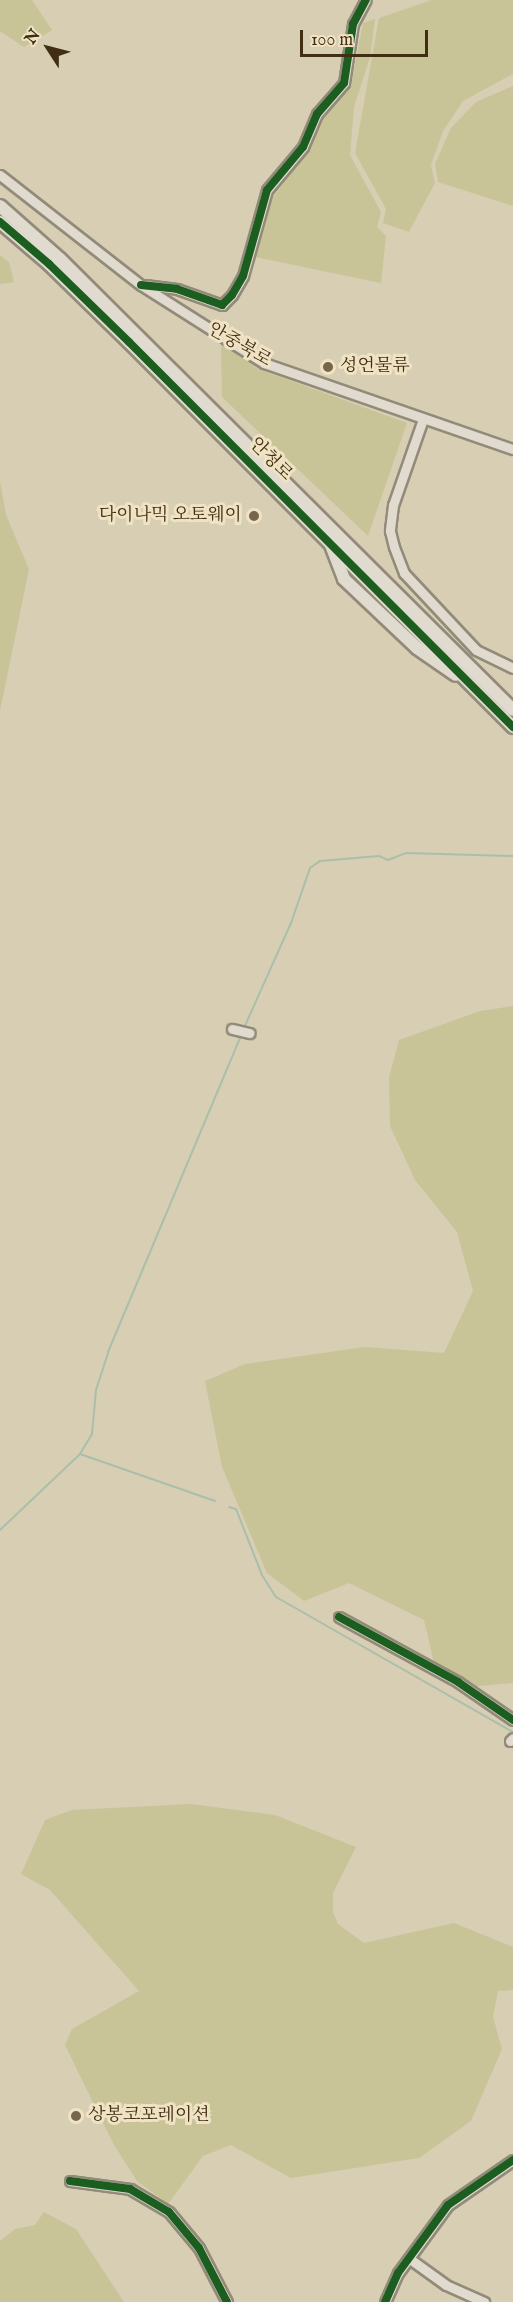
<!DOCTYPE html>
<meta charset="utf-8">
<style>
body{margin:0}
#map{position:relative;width:513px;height:2302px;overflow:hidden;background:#d7ceb4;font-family:"IM FELL English","Noto Serif KR",serif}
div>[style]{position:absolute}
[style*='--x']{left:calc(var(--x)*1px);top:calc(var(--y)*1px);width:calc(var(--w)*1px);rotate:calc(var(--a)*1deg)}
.green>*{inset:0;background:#c8c498}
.stream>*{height:2px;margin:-1px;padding:0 1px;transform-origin:1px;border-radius:1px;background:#aabfab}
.roads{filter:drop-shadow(2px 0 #928b79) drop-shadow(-2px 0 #928b79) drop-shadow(0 2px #928b79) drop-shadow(0 -2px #928b79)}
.minor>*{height:9px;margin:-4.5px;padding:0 4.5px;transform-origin:4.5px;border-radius:4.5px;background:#e0dbce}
.tertiary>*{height:12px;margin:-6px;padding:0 6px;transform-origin:6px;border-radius:6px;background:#e0dbce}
.cycleway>*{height:8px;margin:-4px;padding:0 4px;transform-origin:4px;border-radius:4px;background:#1b5e20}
.dots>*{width:16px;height:16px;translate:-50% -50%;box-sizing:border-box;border:3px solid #efe3c4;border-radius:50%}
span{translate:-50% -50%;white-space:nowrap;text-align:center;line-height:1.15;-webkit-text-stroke:6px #efe3c4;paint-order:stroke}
.street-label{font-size:18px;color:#422e13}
.poi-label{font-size:18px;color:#422e13}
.left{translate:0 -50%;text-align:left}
.right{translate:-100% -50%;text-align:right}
.north{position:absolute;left:18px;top:18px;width:60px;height:60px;-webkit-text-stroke:4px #efe3c4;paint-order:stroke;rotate:306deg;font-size:16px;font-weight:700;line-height:24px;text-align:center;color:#422e13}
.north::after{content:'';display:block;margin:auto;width:21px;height:27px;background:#422e13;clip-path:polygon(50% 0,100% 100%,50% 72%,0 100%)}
.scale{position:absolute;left:300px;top:30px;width:128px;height:27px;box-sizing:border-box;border:3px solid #422e13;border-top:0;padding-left:8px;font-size:18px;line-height:21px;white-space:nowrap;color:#422e13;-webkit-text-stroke:4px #efe3c4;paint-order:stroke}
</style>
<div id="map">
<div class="green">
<div style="clip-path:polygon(0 0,32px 0,52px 30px,24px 47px,0 31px)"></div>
<div style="clip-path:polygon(432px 0,513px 0,513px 74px,463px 101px,443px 131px,431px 165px,435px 183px,409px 232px,383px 223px,386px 209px,355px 153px,379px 18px)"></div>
<div style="clip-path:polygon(375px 19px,370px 57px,354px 107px,350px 155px,381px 212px,377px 227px,386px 236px,381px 283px,255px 257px,270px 201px,312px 146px,320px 119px,352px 79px,363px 23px)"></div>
<div style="clip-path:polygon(513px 86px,513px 206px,438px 182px,435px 164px,451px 128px,476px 102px)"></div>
<div style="clip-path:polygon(0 255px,9px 262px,14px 282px,0 284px)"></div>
<div style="clip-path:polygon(221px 343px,258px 369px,407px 423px,368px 536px,222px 397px)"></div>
<div style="clip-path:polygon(0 482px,6px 515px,29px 569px,0 711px)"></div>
<div style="clip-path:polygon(513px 1006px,513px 1683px,469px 1687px,434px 1663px,424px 1620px,349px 1583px,304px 1601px,267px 1573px,222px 1467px,205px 1381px,245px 1364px,365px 1347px,444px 1353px,473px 1291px,457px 1232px,415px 1180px,390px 1126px,389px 1077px,399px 1040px,480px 1011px)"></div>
<div style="clip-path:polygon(191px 1804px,275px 1815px,356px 1847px,333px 1893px,333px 1912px,338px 1924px,364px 1943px,454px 1923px,513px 1947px,513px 1990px,498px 1991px,493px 2017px,502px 2049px,471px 2121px,419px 2158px,291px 2178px,231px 2145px,203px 2156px,168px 2204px,137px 2181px,114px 2145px,65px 2045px,72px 2029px,139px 1991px,50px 1890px,21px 1874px,45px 1820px,72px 1810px)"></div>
<div style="clip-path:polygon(44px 2212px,76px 2229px,124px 2302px,0 2302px,0 2241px,15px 2229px,35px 2225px)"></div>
</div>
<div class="stream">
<div style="--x:244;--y:1028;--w:115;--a:-65.9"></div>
<div style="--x:291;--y:923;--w:58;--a:-70.9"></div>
<div style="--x:310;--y:868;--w:12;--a:-35"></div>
<div style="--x:320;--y:861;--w:59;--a:-4.8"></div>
<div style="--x:379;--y:856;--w:10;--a:24"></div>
<div style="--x:388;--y:860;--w:19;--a:-21"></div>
<div style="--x:406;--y:853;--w:107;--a:1.6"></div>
<div style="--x:80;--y:1454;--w:23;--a:-59"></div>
<div style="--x:92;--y:1434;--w:44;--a:-84.8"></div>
<div style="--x:96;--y:1390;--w:40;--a:-72"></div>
<div style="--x:108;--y:1352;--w:346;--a:-67.2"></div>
<div style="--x:229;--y:1507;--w:7;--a:16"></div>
<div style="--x:236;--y:1509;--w:71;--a:68.5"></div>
<div style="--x:262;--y:1575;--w:26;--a:58"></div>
<div style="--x:276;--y:1597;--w:273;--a:29.7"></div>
<div style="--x:0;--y:1530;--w:110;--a:-43.5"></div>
<div style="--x:80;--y:1454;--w:143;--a:19.2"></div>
</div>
<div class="roads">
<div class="minor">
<div style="--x:0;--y:175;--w:179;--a:38"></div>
<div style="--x:141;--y:285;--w:146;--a:32.4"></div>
<div style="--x:264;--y:363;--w:263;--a:19.1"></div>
<div style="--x:145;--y:285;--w:32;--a:7"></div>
<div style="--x:177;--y:289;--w:48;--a:19.6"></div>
<div style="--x:222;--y:305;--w:14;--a:-45"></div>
<div style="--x:232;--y:295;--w:22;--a:-60"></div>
<div style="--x:243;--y:276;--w:89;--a:-74.4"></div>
<div style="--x:267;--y:190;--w:56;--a:-50.1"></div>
<div style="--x:303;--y:147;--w:36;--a:-67"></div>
<div style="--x:317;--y:114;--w:41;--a:-48.9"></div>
<div style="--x:344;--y:83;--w:60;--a:-81.3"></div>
<div style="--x:353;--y:24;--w:27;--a:-62"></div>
<div style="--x:423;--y:419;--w:91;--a:109.2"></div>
<div style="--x:393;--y:505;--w:26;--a:97"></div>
<div style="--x:390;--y:531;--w:16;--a:76"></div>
<div style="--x:394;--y:547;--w:28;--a:69"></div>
<div style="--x:404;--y:573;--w:105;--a:46.9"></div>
<div style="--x:476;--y:650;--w:41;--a:25.9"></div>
<div style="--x:232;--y:1029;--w:18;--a:13"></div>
<div style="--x:339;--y:1617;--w:136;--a:28.6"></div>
<div style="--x:458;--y:1682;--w:67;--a:34.6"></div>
<div style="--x:510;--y:1741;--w:4;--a:-45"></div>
<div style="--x:70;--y:2181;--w:61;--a:7.6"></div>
<div style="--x:130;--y:2189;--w:45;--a:30.5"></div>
<div style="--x:169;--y:2212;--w:47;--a:50.2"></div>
<div style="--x:199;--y:2248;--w:61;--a:62.6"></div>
<div style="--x:410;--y:2259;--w:44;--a:35.8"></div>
<div style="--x:446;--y:2285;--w:42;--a:24.1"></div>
<div style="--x:385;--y:2302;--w:32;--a:-66"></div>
<div style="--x:398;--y:2273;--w:84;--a:-53.7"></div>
<div style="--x:448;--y:2205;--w:79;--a:-34.7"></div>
</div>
<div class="tertiary">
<div style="--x:0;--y:206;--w:80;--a:41.5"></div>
<div style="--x:60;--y:259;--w:639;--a:44.87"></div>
<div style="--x:0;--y:222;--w:65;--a:40.6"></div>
<div style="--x:49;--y:264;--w:112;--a:44.3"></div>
<div style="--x:129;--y:342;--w:544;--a:45.07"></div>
<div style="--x:331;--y:545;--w:36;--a:69"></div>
<div style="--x:344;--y:579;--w:100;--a:43.4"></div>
<div style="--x:417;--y:648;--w:47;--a:34.7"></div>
</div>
</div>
<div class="cycleway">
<div style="--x:0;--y:222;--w:65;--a:40.6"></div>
<div style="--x:49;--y:264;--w:112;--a:44.3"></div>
<div style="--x:129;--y:342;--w:544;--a:45.07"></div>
<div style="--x:141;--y:285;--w:36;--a:6"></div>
<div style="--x:177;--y:289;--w:48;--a:19.6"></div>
<div style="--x:222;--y:305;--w:14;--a:-45"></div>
<div style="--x:232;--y:295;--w:22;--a:-60"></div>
<div style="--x:243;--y:276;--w:89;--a:-74.4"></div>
<div style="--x:267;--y:190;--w:56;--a:-50.1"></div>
<div style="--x:303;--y:147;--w:36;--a:-67"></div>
<div style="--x:317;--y:114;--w:41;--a:-48.9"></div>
<div style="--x:344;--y:83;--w:60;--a:-81.3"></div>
<div style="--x:353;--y:24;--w:27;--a:-62"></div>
<div style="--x:339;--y:1617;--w:136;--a:28.6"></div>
<div style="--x:458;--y:1682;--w:67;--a:34.6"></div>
<div style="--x:70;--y:2181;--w:61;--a:7.6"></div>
<div style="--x:130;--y:2189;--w:45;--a:30.5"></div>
<div style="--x:169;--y:2212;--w:47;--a:50.2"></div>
<div style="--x:199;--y:2248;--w:61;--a:62.6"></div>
<div style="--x:385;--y:2302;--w:32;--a:-66"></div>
<div style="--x:398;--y:2273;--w:84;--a:-53.7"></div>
<div style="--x:448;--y:2205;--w:79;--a:-34.7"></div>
</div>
<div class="dots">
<div style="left:328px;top:367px;background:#76664b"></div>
<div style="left:254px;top:516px;background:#76664b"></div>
<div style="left:76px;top:2116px;background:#76664b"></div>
</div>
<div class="street-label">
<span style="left:239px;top:346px;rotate:30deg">안중북로</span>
<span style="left:270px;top:460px;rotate:45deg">안청로</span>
</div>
<div class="poi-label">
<span class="left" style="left:340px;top:367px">성언물류</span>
<span class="right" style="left:242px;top:516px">다이나믹 오토웨이</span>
<span class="left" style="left:88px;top:2116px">상봉코포레이션</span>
</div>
<div class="north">N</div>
<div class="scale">100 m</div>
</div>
